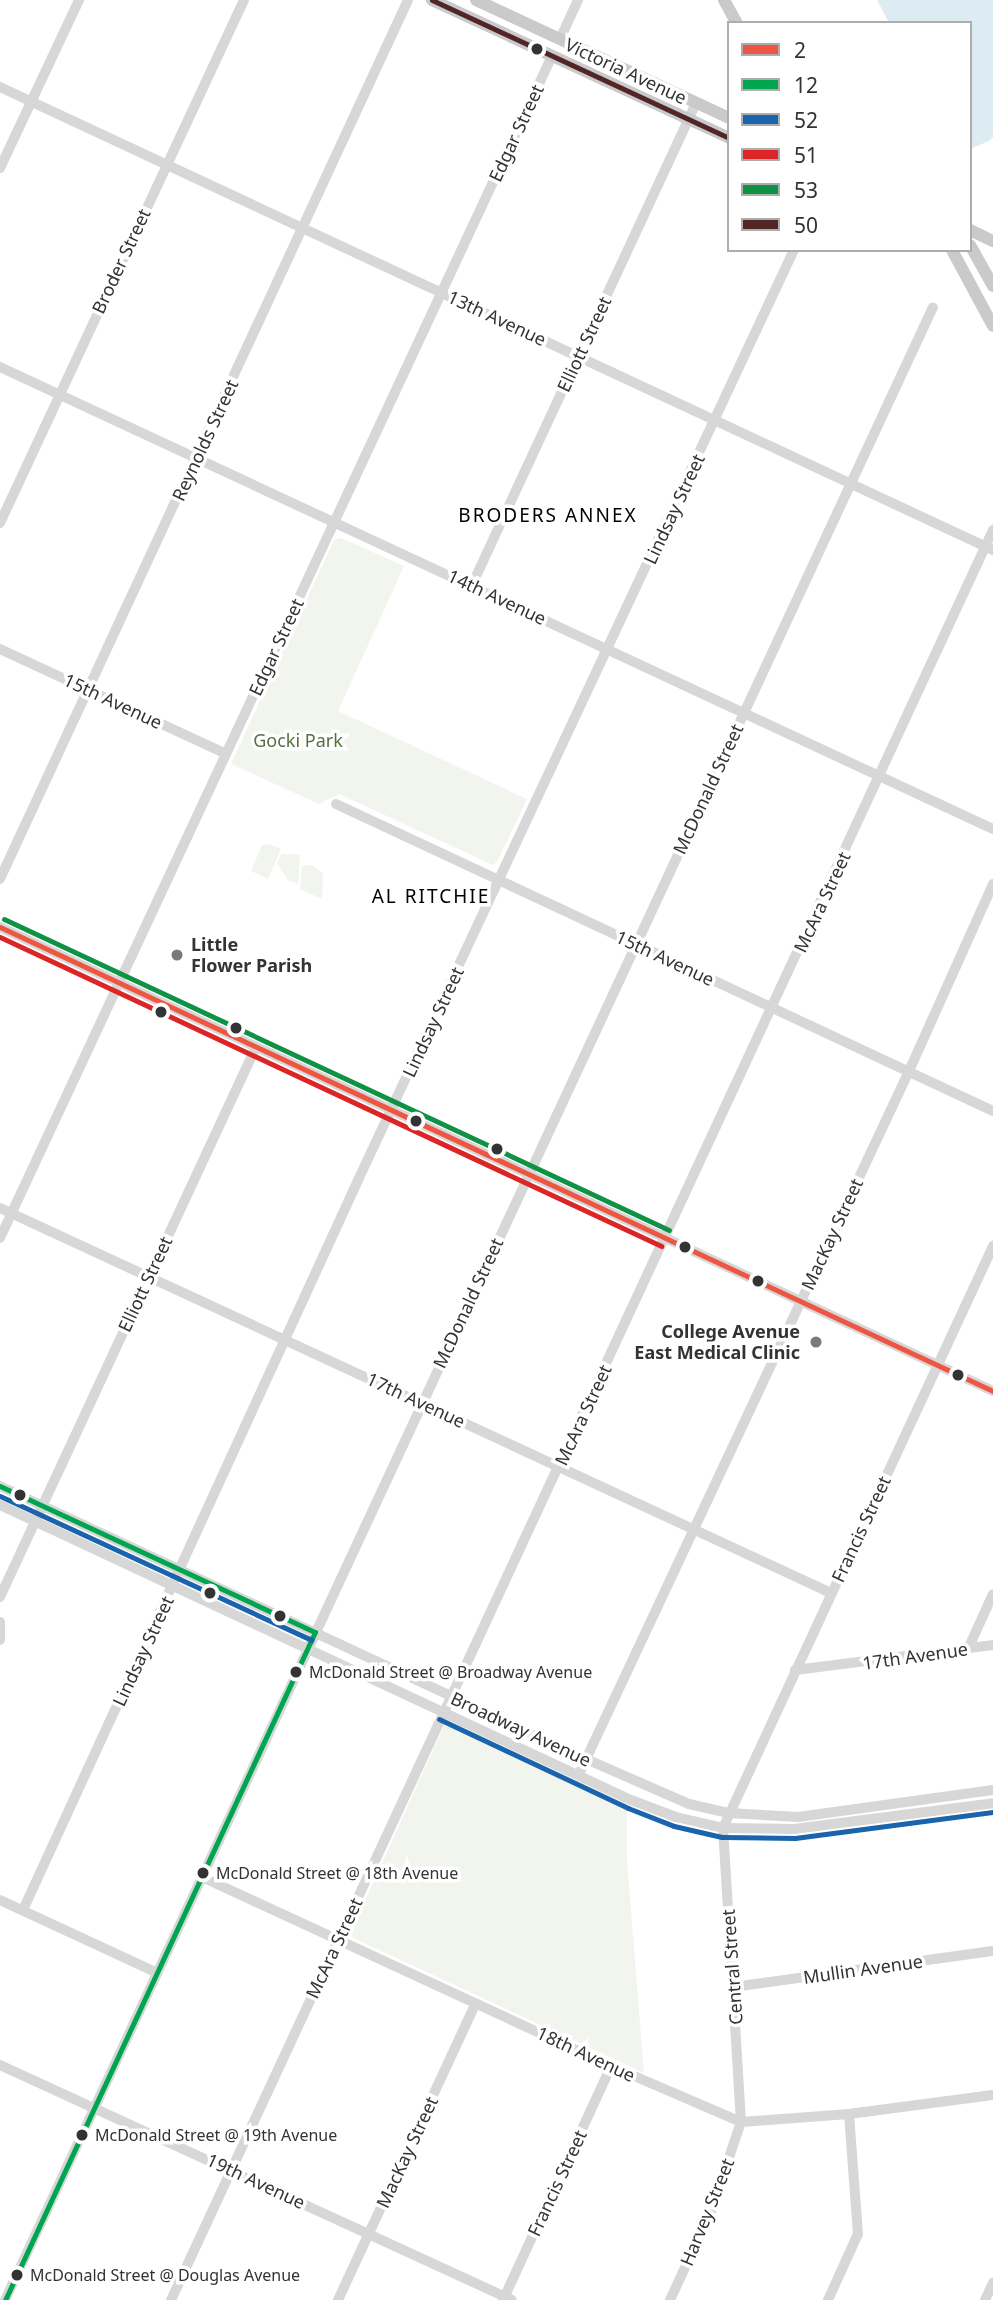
<!DOCTYPE html>
<style>
body{margin:0}
#map{position:relative;width:993px;height:2300px;overflow:hidden;background:#fff;font-family:"Noto Sans",sans-serif}
div>[style]{position:absolute}
[style*='--x']{left:calc(var(--x)*1px);top:calc(var(--y)*1px);width:calc(var(--w)*1px);rotate:calc(var(--a)*1deg)}
.green>*{inset:0;background:#f1f5ed}
.water>*{inset:0;background:#ddebf3}
.minor>*{height:10px;margin:-5px;padding:0 5px;transform-origin:5px;border-radius:5px;background:#d7d7d7}
.major>*{height:12px;margin:-6px;padding:0 6px;transform-origin:6px;border-radius:6px;background:#cacaca}
.bus-1>*{height:5px;margin:-2.5px;padding:0 2.5px;transform-origin:2.5px;border-radius:2.5px;background:#ec5643}
.bus-2>*{height:5px;margin:-2.5px;padding:0 2.5px;transform-origin:2.5px;border-radius:2.5px;background:#00a54f}
.bus-3>*{height:5px;margin:-2.5px;padding:0 2.5px;transform-origin:2.5px;border-radius:2.5px;background:#1964ac}
.bus-4>*{height:5px;margin:-2.5px;padding:0 2.5px;transform-origin:2.5px;border-radius:2.5px;background:#db2526}
.bus-5>*{height:5px;margin:-2.5px;padding:0 2.5px;transform-origin:2.5px;border-radius:2.5px;background:#109246}
.bus-6>*{height:5px;margin:-2.5px;padding:0 2.5px;transform-origin:2.5px;border-radius:2.5px;background:#522626}
.dots>*{width:19px;height:19px;translate:-50% -50%;box-sizing:border-box;border:4px solid #fff;border-radius:50%}
span{translate:-50% -50%;white-space:nowrap;text-align:center;line-height:1.15;-webkit-text-stroke:7px #fff;paint-order:stroke}
.bus-label{font-size:16px;color:#333}
.left{translate:0 -50%;text-align:left}
.street-label{font-size:18px;color:#333}
.park-label{font-size:18px;color:#56703f}
.poi-label{font-size:18px;color:#333;font-weight:700}
.right{translate:-100% -50%;text-align:right}
.neighbourhood-label{font-size:19px;color:#000;letter-spacing:2px}
.legend{position:absolute;left:727px;top:21px;width:245px;height:231px;box-sizing:border-box;background:#fff;border:2px solid #adadad;margin:0;padding:9px 12px;list-style:none;font-size:21px;color:#333}
.legend li{display:flex;align-items:center;gap:14px;height:35px}
.legend b{width:35px;border:2px solid #adadad}
</style>
<div id="map">
<div class="green">
<div style="clip-path:polygon(341px 538px,404px 566px,338px 711px,527px 799px,497px 862px,493px 865px,339px 794px,319px 804px,231px 764px,334px 540px)"></div>
<div style="clip-path:polygon(269px 844px,281px 849px,268px 879px,251px 871px,262px 845px)"></div>
<div style="clip-path:polygon(281px 854px,300px 855px,298px 884px,288px 880px,277px 863px)"></div>
<div style="clip-path:polygon(312px 865px,323px 874px,322px 899px,300px 889px,302px 866px)"></div>
<div style="clip-path:polygon(448px 1717px,627px 1803px,627px 1861px,644px 2073px,349px 1936px)"></div>
</div>
<div class="water">
<div style="clip-path:polygon(877px 0,993px 0,993px 137px,989px 141px,970px 149px,970px 23px,889px 23px)"></div>
</div>
<div class="minor">
<div style="--x:560;--y:39;--w:43;--a:-65.2"></div>
<div style="--x:0;--y:87;--w:1096;--a:25"></div>
<div style="--x:0;--y:168;--w:186;--a:-64.8"></div>
<div style="--x:0;--y:367;--w:1095;--a:24.95"></div>
<div style="--x:0;--y:523;--w:577;--a:-64.99"></div>
<div style="--x:472;--y:585;--w:532;--a:-65.07"></div>
<div style="--x:0;--y:649;--w:249;--a:24.9"></div>
<div style="--x:336;--y:804;--w:725;--a:25.05"></div>
<div style="--x:0;--y:879;--w:969;--a:-65.1"></div>
<div style="--x:0;--y:927;--w:1096;--a:25.05"></div>
<div style="--x:0;--y:1208;--w:916;--a:24.86"></div>
<div style="--x:0;--y:1238;--w:1305;--a:-64.97"></div>
<div style="--x:0;--y:1486;--w:646;--a:24.98"></div>
<div style="--x:586;--y:1759;--w:112;--a:23.6"></div>
<div style="--x:689;--y:1804;--w:41;--a:12.7"></div>
<div style="--x:729;--y:1813;--w:69;--a:3.3"></div>
<div style="--x:798;--y:1817;--w:197;--a:-7.9"></div>
<div style="--x:0;--y:1505;--w:697;--a:25.06"></div>
<div style="--x:631;--y:1800;--w:48;--a:20.7"></div>
<div style="--x:676;--y:1817;--w:48;--a:13.2"></div>
<div style="--x:723;--y:1828;--w:71;--a:0.8"></div>
<div style="--x:794;--y:1829;--w:201;--a:-7.4"></div>
<div style="--x:0;--y:1597;--w:607;--a:-65.04"></div>
<div style="--x:0;--y:1622;--w:18;--a:90"></div>
<div style="--x:968;--y:1649;--w:60;--a:-65.6"></div>
<div style="--x:795;--y:1670;--w:200;--a:-7.2"></div>
<div style="--x:579;--y:1774;--w:777;--a:-64.85"></div>
<div style="--x:909;--y:1071;--w:205;--a:-65.8"></div>
<div style="--x:202;--y:1877;--w:451;--a:24.8"></div>
<div style="--x:611;--y:2066;--w:142;--a:23.3"></div>
<div style="--x:741;--y:2122;--w:108;--a:-4.2"></div>
<div style="--x:849;--y:2114;--w:145;--a:-7.5"></div>
<div style="--x:0;--y:1900;--w:173;--a:24.9"></div>
<div style="--x:23;--y:1910;--w:805;--a:-65.34"></div>
<div style="--x:359;--y:1178;--w:1025;--a:-64.89"></div>
<div style="--x:733;--y:1987;--w:262;--a:-7.9"></div>
<div style="--x:0;--y:2065;--w:563;--a:24.65"></div>
<div style="--x:5;--y:2300;--w:2198;--a:-65.03"></div>
<div style="--x:171;--y:2300;--w:1952;--a:-65.09"></div>
<div style="--x:338;--y:2300;--w:327;--a:-65.1"></div>
<div style="--x:503;--y:2300;--w:258;--a:-65.2"></div>
<div style="--x:670;--y:2300;--w:98;--a:-65.3"></div>
<div style="--x:711;--y:2211;--w:94;--a:-71.4"></div>
<div style="--x:741;--y:2122;--w:295;--a:-93.5"></div>
<div style="--x:723;--y:1828;--w:642;--a:-65.11"></div>
<div style="--x:828;--y:2300;--w:72;--a:-65.6"></div>
<div style="--x:858;--y:2234;--w:120;--a:-94.3"></div>
<div style="--x:985;--y:2300;--w:19;--a:-65"></div>
</div>
<div class="major">
<div style="--x:432;--y:0;--w:327;--a:24.9"></div>
<div style="--x:476;--y:0;--w:279;--a:25"></div>
<div style="--x:724;--y:0;--w:26;--a:61"></div>
<div style="--x:970;--y:230;--w:25;--a:26"></div>
<div style="--x:970;--y:245;--w:47;--a:60.7"></div>
<div style="--x:952;--y:250;--w:86;--a:61.7"></div>
</div>
<div class="bus-1">
<div style="--x:0;--y:927;--w:1096;--a:25.05"></div>
</div>
<div class="bus-2">
<div style="--x:0;--y:1486;--w:347;--a:24.9"></div>
<div style="--x:315;--y:1632;--w:736;--a:114.89"></div>
</div>
<div class="bus-3">
<div style="--x:0;--y:1496;--w:343;--a:24.8"></div>
<div style="--x:439;--y:1719;--w:209;--a:25.2"></div>
<div style="--x:628;--y:1808;--w:49;--a:21.4"></div>
<div style="--x:674;--y:1826;--w:49;--a:12.9"></div>
<div style="--x:722;--y:1837;--w:73;--a:0.8"></div>
<div style="--x:795;--y:1838;--w:200;--a:-7.5"></div>
</div>
<div class="bus-4">
<div style="--x:0;--y:937;--w:730;--a:25.05"></div>
</div>
<div class="bus-5">
<div style="--x:4;--y:919;--w:734;--a:25.06"></div>
</div>
<div class="bus-6">
<div style="--x:432;--y:0;--w:327;--a:24.9"></div>
</div>
<div class="dots">
<div style="left:537px;top:49px;background:#333"></div>
<div style="left:177px;top:955px;background:#7a7a7a"></div>
<div style="left:161px;top:1012px;background:#333"></div>
<div style="left:236px;top:1028px;background:#333"></div>
<div style="left:416px;top:1121px;background:#333"></div>
<div style="left:497px;top:1149px;background:#333"></div>
<div style="left:685px;top:1247px;background:#333"></div>
<div style="left:758px;top:1281px;background:#333"></div>
<div style="left:816px;top:1342px;background:#7a7a7a"></div>
<div style="left:958px;top:1375px;background:#333"></div>
<div style="left:20px;top:1495px;background:#333"></div>
<div style="left:210px;top:1593px;background:#333"></div>
<div style="left:280px;top:1616px;background:#333"></div>
<div style="left:296px;top:1672px;background:#333"></div>
<div style="left:203px;top:1873px;background:#333"></div>
<div style="left:82px;top:2135px;background:#333"></div>
<div style="left:17px;top:2275px;background:#333"></div>
</div>
<div class="bus-label">
<span class="left" style="left:309px;top:1672px">McDonald Street @ Broadway Avenue</span>
<span class="left" style="left:216px;top:1873px">McDonald Street @ 18th Avenue</span>
<span class="left" style="left:95px;top:2135px">McDonald Street @ 19th Avenue</span>
<span class="left" style="left:30px;top:2275px">McDonald Street @ Douglas Avenue</span>
</div>
<div class="street-label">
<span style="left:626px;top:71px;rotate:25deg">Victoria Avenue</span>
<span style="left:516px;top:133px;rotate:-65deg">Edgar Street</span>
<span style="left:121px;top:261px;rotate:-65deg">Broder Street</span>
<span style="left:497px;top:318px;rotate:25deg">13th Avenue</span>
<span style="left:584px;top:344px;rotate:-65deg">Elliott Street</span>
<span style="left:205px;top:440px;rotate:-65deg">Reynolds Street</span>
<span style="left:674px;top:509px;rotate:-65deg">Lindsay Street</span>
<span style="left:497px;top:597px;rotate:25deg">14th Avenue</span>
<span style="left:276px;top:647px;rotate:-65deg">Edgar Street</span>
<span style="left:113px;top:701px;rotate:25deg">15th Avenue</span>
<span style="left:708px;top:789px;rotate:-65deg">McDonald Street</span>
<span style="left:822px;top:902px;rotate:-65deg">McAra Street</span>
<span style="left:665px;top:958px;rotate:25deg">15th Avenue</span>
<span style="left:433px;top:1022px;rotate:-65deg">Lindsay Street</span>
<span style="left:832px;top:1234px;rotate:-65deg">MacKay Street</span>
<span style="left:145px;top:1284px;rotate:-65deg">Elliott Street</span>
<span style="left:468px;top:1303px;rotate:-65deg">McDonald Street</span>
<span style="left:416px;top:1400px;rotate:25deg">17th Avenue</span>
<span style="left:583px;top:1415px;rotate:-65deg">McAra Street</span>
<span style="left:861px;top:1529px;rotate:-65deg">Francis Street</span>
<span style="left:143px;top:1651px;rotate:-65deg">Lindsay Street</span>
<span style="left:915px;top:1656px;rotate:-8deg">17th Avenue</span>
<span style="left:521px;top:1729px;rotate:25deg">Broadway Avenue</span>
<span style="left:334px;top:1948px;rotate:-65deg">McAra Street</span>
<span style="left:732px;top:1967px;rotate:-94deg">Central Street</span>
<span style="left:863px;top:1969px;rotate:-8deg">Mullin Avenue</span>
<span style="left:586px;top:2054px;rotate:25deg">18th Avenue</span>
<span style="left:407px;top:2152px;rotate:-65deg">MacKay Street</span>
<span style="left:256px;top:2181px;rotate:25deg">19th Avenue</span>
<span style="left:557px;top:2183px;rotate:-65deg">Francis Street</span>
<span style="left:707px;top:2212px;rotate:-68deg">Harvey Street</span>
</div>
<div class="park-label">
<span style="left:298px;top:740px">Gocki Park</span>
</div>
<div class="poi-label">
<span class="left" style="left:191px;top:955px">Little<br>Flower Parish</span>
<span class="right" style="left:800px;top:1342px">College Avenue<br>East Medical Clinic</span>
</div>
<div class="neighbourhood-label">
<span style="left:548px;top:516px">BRODERS ANNEX</span>
<span style="left:431px;top:897px">AL RITCHIE</span>
</div>
<ul class="legend">
<li><b style="height:9px;background:#ec5643"></b>2</li>
<li><b style="height:9px;background:#00a54f"></b>12</li>
<li><b style="height:9px;background:#1964ac"></b>52</li>
<li><b style="height:9px;background:#db2526"></b>51</li>
<li><b style="height:9px;background:#109246"></b>53</li>
<li><b style="height:9px;background:#522626"></b>50</li>
</ul>
</div>
